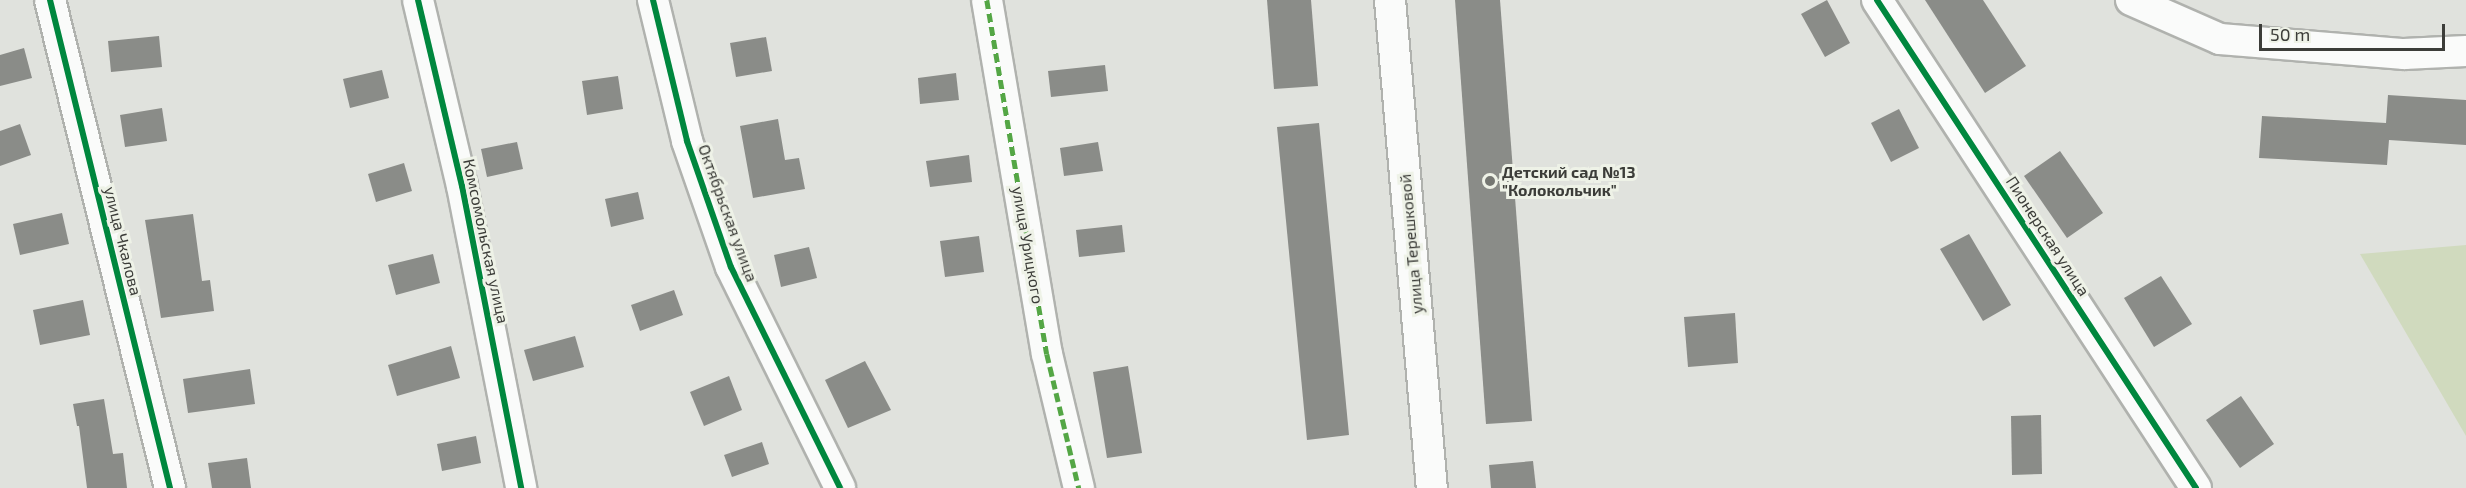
<!DOCTYPE html>
<meta charset="utf-8">
<style>
body{margin:0}
#map{position:relative;width:2466px;height:488px;overflow:hidden;background:#e0e2dd;font-family:"Exo 2",sans-serif}
div>[style]{position:absolute}
[style*='--x']{left:calc(var(--x)*1px);top:calc(var(--y)*1px);width:calc(var(--w)*1px);rotate:calc(var(--a)*1deg)}
.green>*{inset:0;background:#d0dabe}
.building>*{inset:0;background:#8a8c88}
.roads{filter:drop-shadow(2px 0 #b0b2ae) drop-shadow(-2px 0 #b0b2ae) drop-shadow(0 2px #b0b2ae) drop-shadow(0 -2px #b0b2ae)}
.minor>*{height:30px;margin:-15px;padding:0 15px;transform-origin:15px;border-radius:15px;background:#fafbfa}
.quiet>*{height:4.5px;margin-top:-2.25px;transform-origin:0;background:repeating-linear-gradient(90deg,#54a645 0 9px,transparent 0 13.5px)}
.cycleway>*{height:6px;margin:-3px;padding:0 3px;transform-origin:3px;border-radius:3px;background:#00873e}
.dots>*{width:16px;height:16px;translate:-50% -50%;box-sizing:border-box;border:3px solid #eef2e7;border-radius:50%}
span{translate:-50% -50%;white-space:nowrap;text-align:center;line-height:1.15;-webkit-text-stroke:6px #eef2e7;paint-order:stroke}
.poi-label{font-size:16px;color:#3c3d39;font-weight:700}
.left{translate:0 -50%;text-align:left}
.street-label{font-size:16px;color:#3c3d39}
.scale{position:absolute;left:2259px;top:24px;width:186px;height:27px;box-sizing:border-box;border:3px solid #3c3d39;border-top:0;padding-left:8px;font-size:18px;line-height:21px;white-space:nowrap;color:#3c3d39;-webkit-text-stroke:4px #eef2e7;paint-order:stroke}
</style>
<div id="map">
<div class="green">
<div style="clip-path:polygon(2466px 245px,2466px 436px,2360px 254px)"></div>
</div>
<div class="building">
<div style="clip-path:polygon(1267px 0,1311px 0,1318px 86px,1274px 89px)"></div>
<div style="clip-path:polygon(1455px 0,1500px 0,1532px 421px,1486px 424px)"></div>
<div style="clip-path:polygon(1827px 0,1850px 43px,1825px 57px,1801px 14px)"></div>
<div style="clip-path:polygon(1925px 0,1983px 0,2026px 66px,1985px 93px)"></div>
<div style="clip-path:polygon(159px 36px,162px 67px,111px 72px,108px 41px)"></div>
<div style="clip-path:polygon(766px 37px,772px 71px,736px 77px,730px 43px)"></div>
<div style="clip-path:polygon(24px 48px,32px 78px,0 86px,0 55px)"></div>
<div style="clip-path:polygon(1105px 65px,1108px 91px,1051px 97px,1048px 71px)"></div>
<div style="clip-path:polygon(382px 70px,389px 98px,350px 108px,343px 79px)"></div>
<div style="clip-path:polygon(956px 73px,959px 100px,920px 104px,918px 78px)"></div>
<div style="clip-path:polygon(618px 76px,623px 109px,587px 115px,582px 81px)"></div>
<div style="clip-path:polygon(2388px 95px,2466px 100px,2466px 145px,2389px 140px,2387px 165px,2259px 158px,2262px 116px,2386px 123px)"></div>
<div style="clip-path:polygon(162px 108px,167px 141px,125px 147px,120px 115px)"></div>
<div style="clip-path:polygon(1899px 109px,1919px 148px,1891px 162px,1871px 123px)"></div>
<div style="clip-path:polygon(778px 119px,785px 160px,799px 158px,805px 189px,753px 198px,740px 126px)"></div>
<div style="clip-path:polygon(1319px 123px,1349px 435px,1307px 440px,1277px 127px)"></div>
<div style="clip-path:polygon(20px 124px,31px 155px,0 166px,0 131px)"></div>
<div style="clip-path:polygon(517px 142px,523px 169px,487px 177px,481px 149px)"></div>
<div style="clip-path:polygon(1098px 142px,1103px 171px,1064px 176px,1060px 148px)"></div>
<div style="clip-path:polygon(2060px 151px,2103px 213px,2067px 238px,2024px 176px)"></div>
<div style="clip-path:polygon(969px 155px,972px 182px,930px 187px,926px 161px)"></div>
<div style="clip-path:polygon(404px 163px,412px 191px,376px 202px,368px 174px)"></div>
<div style="clip-path:polygon(638px 192px,644px 219px,611px 227px,605px 199px)"></div>
<div style="clip-path:polygon(62px 213px,69px 244px,20px 255px,13px 224px)"></div>
<div style="clip-path:polygon(193px 214px,202px 281px,210px 280px,214px 311px,161px 318px,145px 220px)"></div>
<div style="clip-path:polygon(1122px 225px,1125px 252px,1079px 257px,1076px 230px)"></div>
<div style="clip-path:polygon(1969px 234px,2011px 305px,1983px 321px,1940px 249px)"></div>
<div style="clip-path:polygon(979px 236px,984px 272px,945px 277px,940px 241px)"></div>
<div style="clip-path:polygon(809px 247px,817px 278px,781px 287px,774px 255px)"></div>
<div style="clip-path:polygon(433px 254px,440px 283px,396px 295px,388px 265px)"></div>
<div style="clip-path:polygon(2161px 276px,2192px 324px,2154px 347px,2124px 298px)"></div>
<div style="clip-path:polygon(674px 290px,683px 315px,640px 331px,631px 305px)"></div>
<div style="clip-path:polygon(83px 300px,90px 335px,40px 345px,33px 310px)"></div>
<div style="clip-path:polygon(1735px 313px,1738px 363px,1688px 367px,1684px 317px)"></div>
<div style="clip-path:polygon(575px 336px,584px 367px,533px 381px,524px 350px)"></div>
<div style="clip-path:polygon(451px 346px,460px 378px,397px 396px,388px 365px)"></div>
<div style="clip-path:polygon(865px 361px,891px 410px,848px 428px,825px 380px)"></div>
<div style="clip-path:polygon(1128px 366px,1142px 453px,1107px 458px,1093px 372px)"></div>
<div style="clip-path:polygon(250px 369px,255px 404px,188px 413px,183px 379px)"></div>
<div style="clip-path:polygon(729px 376px,742px 410px,704px 426px,690px 392px)"></div>
<div style="clip-path:polygon(2241px 396px,2274px 444px,2240px 468px,2206px 420px)"></div>
<div style="clip-path:polygon(104px 399px,113px 454px,123px 453px,127px 488px,87px 488px,79px 426px,77px 426px,73px 404px)"></div>
<div style="clip-path:polygon(2041px 415px,2042px 474px,2012px 475px,2011px 416px)"></div>
<div style="clip-path:polygon(476px 436px,481px 463px,442px 471px,437px 444px)"></div>
<div style="clip-path:polygon(762px 442px,769px 464px,732px 477px,724px 455px)"></div>
<div style="clip-path:polygon(247px 458px,251px 488px,212px 488px,208px 463px)"></div>
<div style="clip-path:polygon(1533px 461px,1536px 488px,1491px 488px,1489px 465px)"></div>
</div>
<div class="roads">
<div class="minor">
<div style="--x:50;--y:0;--w:503;--a:76.18"></div>
<div style="--x:418;--y:0;--w:191;--a:76.7"></div>
<div style="--x:462;--y:186;--w:308;--a:78.9"></div>
<div style="--x:653;--y:0;--w:145;--a:76.4"></div>
<div style="--x:687;--y:141;--w:133;--a:70.8"></div>
<div style="--x:731;--y:267;--w:246;--a:63.7"></div>
<div style="--x:987;--y:0;--w:359;--a:80.4"></div>
<div style="--x:1047;--y:354;--w:138;--a:76.6"></div>
<div style="--x:1390;--y:0;--w:490;--a:85.1"></div>
<div style="--x:1877;--y:0;--w:583;--a:56.83"></div>
<div style="--x:2131;--y:0;--w:97;--a:23.7"></div>
<div style="--x:2220;--y:39;--w:185;--a:4.7"></div>
<div style="--x:2404;--y:54;--w:62;--a:-2.8"></div>
</div>
</div>
<div class="quiet">
<div style="--x:987;--y:0;--w:359;--a:80.4"></div>
<div style="--x:1047;--y:354;--w:138;--a:76.6"></div>
</div>
<div class="cycleway">
<div style="--x:50;--y:0;--w:503;--a:76.18"></div>
<div style="--x:418;--y:0;--w:191;--a:76.7"></div>
<div style="--x:462;--y:186;--w:308;--a:78.9"></div>
<div style="--x:653;--y:0;--w:145;--a:76.4"></div>
<div style="--x:687;--y:141;--w:133;--a:70.8"></div>
<div style="--x:731;--y:267;--w:246;--a:63.7"></div>
<div style="--x:1877;--y:0;--w:583;--a:56.83"></div>
</div>
<div class="dots">
<div style="left:1490px;top:181px;background:#757772"></div>
</div>
<div class="poi-label">
<span class="left" style="left:1502px;top:181px">Детский сад №13<br>"Колокольчик"</span>
</div>
<div class="street-label">
<span style="left:728px;top:213px;rotate:70deg">Октябрьская улица</span>
<span style="left:2048px;top:236px;rotate:57deg">Пионерская улица</span>
<span style="left:123px;top:241px;rotate:76deg">улица Чкалова</span>
<span style="left:486px;top:241px;rotate:78deg">Комсомольская улица</span>
<span style="left:1411px;top:244px;rotate:-95deg">улица Терешковой</span>
<span style="left:1028px;top:245px;rotate:80deg">улица Урицкого</span>
</div>
<div class="scale">50 m</div>
</div>
